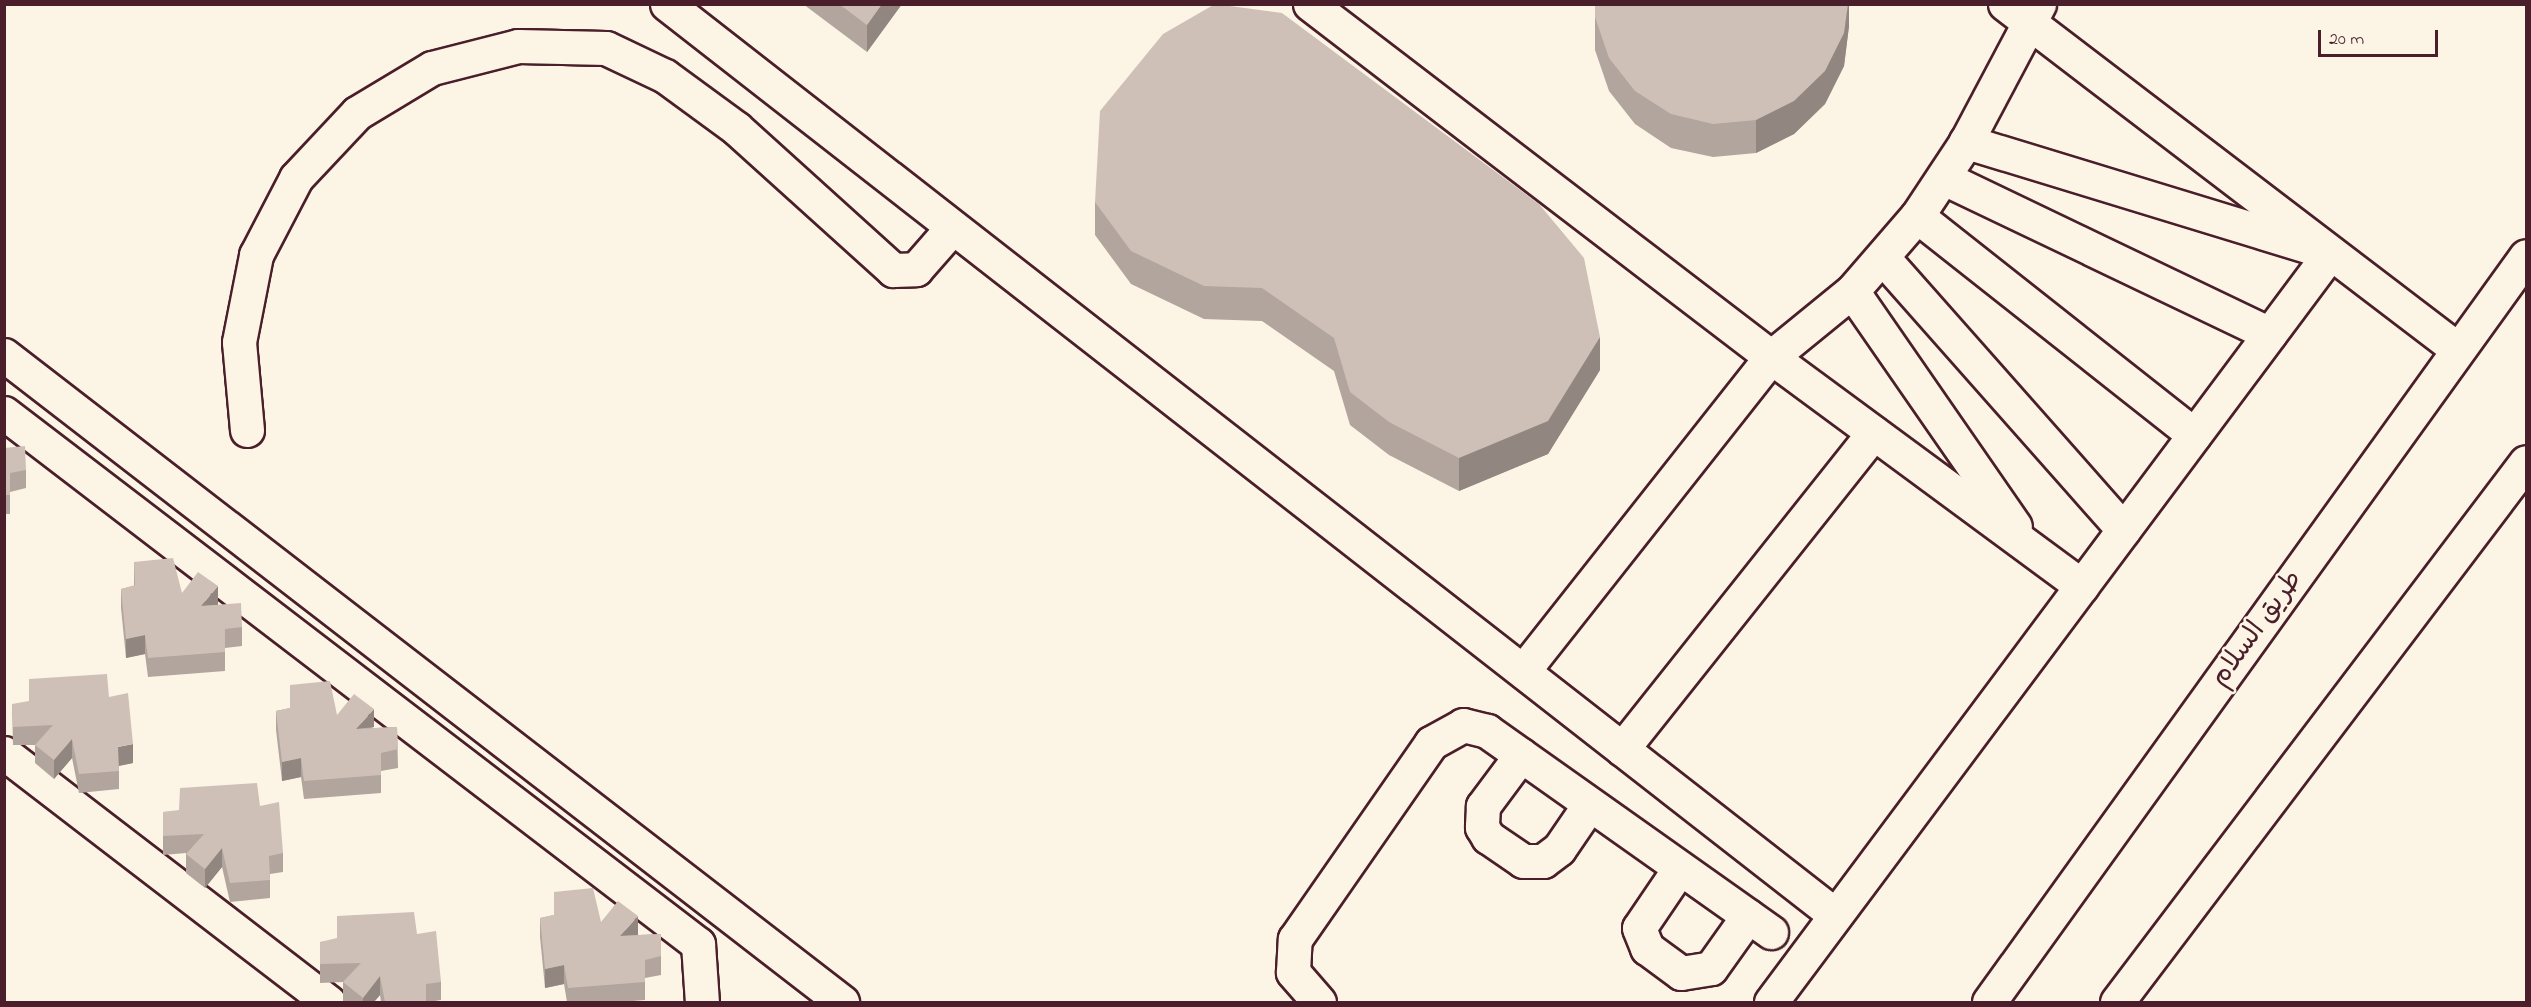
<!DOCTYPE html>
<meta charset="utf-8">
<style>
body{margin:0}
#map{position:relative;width:2531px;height:1007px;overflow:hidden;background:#fcf5e5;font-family:"Indie Flower","Playpen Sans Arabic",sans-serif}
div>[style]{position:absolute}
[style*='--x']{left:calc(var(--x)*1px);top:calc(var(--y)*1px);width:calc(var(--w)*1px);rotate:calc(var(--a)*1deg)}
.roads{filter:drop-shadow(2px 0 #4a1f2b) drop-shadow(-2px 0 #4a1f2b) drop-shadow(0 2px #4a1f2b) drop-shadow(0 -2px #4a1f2b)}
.minor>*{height:33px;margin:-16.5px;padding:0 16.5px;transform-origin:16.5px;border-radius:16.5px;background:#fcf5e5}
.major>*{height:33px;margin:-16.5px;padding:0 16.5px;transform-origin:16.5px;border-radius:16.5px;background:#fcf5e5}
.wall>*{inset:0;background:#b2a59d}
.shaded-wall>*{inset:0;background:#918680}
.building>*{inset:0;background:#cfc0b7}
span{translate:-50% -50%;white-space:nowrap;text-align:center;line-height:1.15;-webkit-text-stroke:5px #fcf5e5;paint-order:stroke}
.street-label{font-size:27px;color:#4a1f2b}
.frame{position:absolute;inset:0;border:6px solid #4a1f2b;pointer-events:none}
.scale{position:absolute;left:2318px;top:30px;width:120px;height:27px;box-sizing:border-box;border:3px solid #4a1f2b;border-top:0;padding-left:8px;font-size:18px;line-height:21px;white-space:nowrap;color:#4a1f2b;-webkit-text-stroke:4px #fcf5e5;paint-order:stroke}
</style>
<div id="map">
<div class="roads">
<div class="minor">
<div style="--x:667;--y:4;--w:1481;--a:37.95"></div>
<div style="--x:1310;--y:4;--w:581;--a:37.44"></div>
<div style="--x:1771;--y:357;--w:386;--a:36.4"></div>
<div style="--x:2005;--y:4;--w:569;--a:37.35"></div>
<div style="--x:1944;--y:178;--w:361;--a:25.6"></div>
<div style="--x:1917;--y:216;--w:353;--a:38.3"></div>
<div style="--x:1883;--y:258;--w:363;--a:48.5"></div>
<div style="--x:1852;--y:291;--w:286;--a:55.3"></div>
<div style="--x:4;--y:355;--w:1059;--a:37.67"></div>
<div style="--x:4;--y:413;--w:874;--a:37.42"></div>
<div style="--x:698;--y:944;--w:58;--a:86.1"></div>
<div style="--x:247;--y:430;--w:88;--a:-95.2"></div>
<div style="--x:239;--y:342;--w:89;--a:-78.9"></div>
<div style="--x:256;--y:255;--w:87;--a:-62.5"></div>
<div style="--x:296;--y:178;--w:89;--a:-46.8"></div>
<div style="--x:357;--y:113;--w:87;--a:-31"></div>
<div style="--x:432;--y:68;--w:89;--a:-14.3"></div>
<div style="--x:518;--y:46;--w:88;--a:1.3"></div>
<div style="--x:606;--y:48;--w:65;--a:25.4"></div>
<div style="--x:665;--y:76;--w:88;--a:36.2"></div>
<div style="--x:736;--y:128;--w:212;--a:42.1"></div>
<div style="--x:893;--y:270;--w:23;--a:-2"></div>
<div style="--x:916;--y:269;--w:53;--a:-48.8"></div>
<div style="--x:1523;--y:671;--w:400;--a:-51.7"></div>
<div style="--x:1771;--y:357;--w:104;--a:-39.2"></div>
<div style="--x:1852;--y:291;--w:99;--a:-49.1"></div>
<div style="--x:1917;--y:216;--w:89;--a:-56.5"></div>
<div style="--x:1966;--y:142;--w:156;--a:-62.1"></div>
<div style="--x:1622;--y:749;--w:404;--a:-51.5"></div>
<div style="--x:4;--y:753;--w:409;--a:37.5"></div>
<div style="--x:1521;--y:755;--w:64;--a:126.7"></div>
<div style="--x:1483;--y:806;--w:21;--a:93"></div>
<div style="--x:1482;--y:827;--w:12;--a:59"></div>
<div style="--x:1488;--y:837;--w:42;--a:34.4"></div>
<div style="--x:1523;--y:861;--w:20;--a:0"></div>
<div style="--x:1543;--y:861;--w:20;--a:-37"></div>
<div style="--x:1559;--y:849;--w:53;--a:-55.7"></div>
<div style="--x:1679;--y:869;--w:71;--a:124.1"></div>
<div style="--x:1639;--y:928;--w:22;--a:68"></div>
<div style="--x:1647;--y:948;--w:42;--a:36.3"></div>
<div style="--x:1681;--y:973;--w:30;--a:-9"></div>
<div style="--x:1711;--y:968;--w:64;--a:-54.6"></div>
<div style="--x:1319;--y:1002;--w:40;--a:-131"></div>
<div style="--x:1293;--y:972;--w:33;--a:-87"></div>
<div style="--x:1295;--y:939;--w:239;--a:-55.2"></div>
<div style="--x:1431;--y:743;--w:37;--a:-29"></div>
<div style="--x:1463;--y:725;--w:25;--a:14"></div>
<div style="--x:1487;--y:731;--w:348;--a:35.3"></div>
<div style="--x:1771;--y:1002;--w:935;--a:-53.26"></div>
<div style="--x:2330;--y:253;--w:381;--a:-163"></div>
</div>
<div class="major">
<div style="--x:1989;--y:1002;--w:919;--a:-54.25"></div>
<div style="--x:2117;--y:1002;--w:677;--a:-52.86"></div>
</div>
</div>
<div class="wall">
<div style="clip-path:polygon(803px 4px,902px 4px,867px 52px)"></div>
<div style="clip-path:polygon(1595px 4px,1849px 4px,1849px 26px,1844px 66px,1825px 104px,1794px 134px,1756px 153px,1713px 157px,1671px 148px,1635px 124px,1609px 91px,1595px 50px)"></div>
<div style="clip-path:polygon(1095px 202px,1600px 370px,1548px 454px,1459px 491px,1389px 455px,1350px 425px,1334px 371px,1262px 321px,1204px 319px,1131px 284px,1095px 235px)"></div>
<div style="clip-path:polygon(4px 448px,26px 470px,26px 488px,10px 492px,10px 514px,4px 514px)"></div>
<div style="clip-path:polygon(134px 562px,182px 593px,218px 605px,242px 627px,242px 646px,225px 648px,225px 671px,148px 677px,145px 654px,126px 658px,121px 608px,121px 589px,134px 586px)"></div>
<div style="clip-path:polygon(290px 685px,337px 715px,374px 728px,397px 727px,398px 768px,381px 771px,381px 793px,304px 799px,301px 777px,282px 781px,276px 730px,276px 711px,290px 708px)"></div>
<div style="clip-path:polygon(12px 704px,133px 763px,119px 766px,119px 789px,79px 793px,72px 758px,54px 779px,35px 763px,35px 745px,13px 745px)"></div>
<div style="clip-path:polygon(260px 806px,283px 853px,283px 872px,270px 874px,270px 898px,230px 902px,222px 867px,205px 888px,186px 873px,186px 853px,163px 855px,163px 812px)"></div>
<div style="clip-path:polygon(554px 892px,601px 922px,638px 935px,661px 934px,661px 975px,645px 978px,645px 1000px,620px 1002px,567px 1002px,564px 984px,545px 988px,540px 937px,540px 918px,554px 915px)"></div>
<div style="clip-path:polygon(417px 934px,441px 982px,441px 1000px,429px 1002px,381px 1002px,380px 995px,374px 1002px,345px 1002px,343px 1001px,343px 982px,320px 983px,320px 942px)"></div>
</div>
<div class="shaded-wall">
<div style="clip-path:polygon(882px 4px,902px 4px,867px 52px,867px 25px)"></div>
<div style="clip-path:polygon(1848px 4px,1849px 4px,1849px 26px,1844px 66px,1825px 104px,1794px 134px,1756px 153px,1756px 120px)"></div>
<div style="clip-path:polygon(1600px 337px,1600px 370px,1548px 454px,1459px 491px,1459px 458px)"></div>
<div style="clip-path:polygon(218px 586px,218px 605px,201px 606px)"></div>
<div style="clip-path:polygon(145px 635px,145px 654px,126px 658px,126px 639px)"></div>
<div style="clip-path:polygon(374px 709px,374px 727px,356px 729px)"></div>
<div style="clip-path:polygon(72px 739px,72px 758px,54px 779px,54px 760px)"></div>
<div style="clip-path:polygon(133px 744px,133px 763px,118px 766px,118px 747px)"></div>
<div style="clip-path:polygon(301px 758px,301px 777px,282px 781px,282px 762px)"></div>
<div style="clip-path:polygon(222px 848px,222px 867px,205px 888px,205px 869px)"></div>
<div style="clip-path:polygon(638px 916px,638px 935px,620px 936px)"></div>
<div style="clip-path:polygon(564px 965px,564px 984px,545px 988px,545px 969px)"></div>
<div style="clip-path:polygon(380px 976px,380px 995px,374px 1002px,363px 1002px,363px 998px)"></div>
</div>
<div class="building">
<div style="clip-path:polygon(839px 4px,882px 4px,867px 25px)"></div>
<div style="clip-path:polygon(1215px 4px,1282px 13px,1539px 204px,1584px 258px,1600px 337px,1548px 421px,1459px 458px,1389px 422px,1350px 392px,1334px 338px,1262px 288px,1204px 286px,1131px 251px,1095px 202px,1100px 111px,1163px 34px)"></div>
<div style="clip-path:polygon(1595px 4px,1848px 4px,1844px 33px,1825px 71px,1794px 101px,1756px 120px,1713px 124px,1671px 114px,1635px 91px,1609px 58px,1595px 17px)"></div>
<div style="clip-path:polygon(25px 446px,26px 470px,10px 473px,10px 495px,4px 495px,4px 448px)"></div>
<div style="clip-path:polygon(173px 558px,182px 593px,198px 572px,218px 586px,201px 606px,241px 603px,242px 627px,225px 629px,225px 652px,148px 658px,145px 635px,126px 639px,121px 589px,135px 585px,134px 562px)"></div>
<div style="clip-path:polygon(107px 674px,109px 697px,128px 693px,133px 744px,118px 747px,119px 771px,79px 774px,72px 739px,54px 760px,35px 745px,53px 725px,13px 727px,12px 704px,29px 701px,29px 679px)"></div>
<div style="clip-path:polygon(330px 681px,337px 715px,354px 694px,374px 709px,356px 729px,397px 727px,398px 749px,381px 753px,381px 775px,304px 781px,301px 758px,282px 762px,276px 711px,290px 708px,290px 685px)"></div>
<div style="clip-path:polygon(257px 783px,260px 806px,279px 802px,283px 853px,269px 856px,270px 880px,230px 883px,222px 848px,205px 869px,186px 854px,204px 834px,163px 836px,163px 812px,179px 810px,180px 788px)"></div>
<div style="clip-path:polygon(593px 888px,601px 922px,618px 901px,638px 916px,620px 936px,661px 934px,661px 956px,645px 960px,645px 982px,568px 988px,564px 965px,545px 969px,540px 918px,554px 915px,554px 892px)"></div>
<div style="clip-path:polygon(414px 912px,417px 934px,436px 931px,441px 982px,426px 984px,426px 1002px,385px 1002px,380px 976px,363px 998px,343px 982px,361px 963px,320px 964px,320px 942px,337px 938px,337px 916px)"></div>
</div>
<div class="street-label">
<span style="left:2257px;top:629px;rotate:-54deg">طريق السلام</span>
</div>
<div class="frame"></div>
<div class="scale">20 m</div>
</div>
